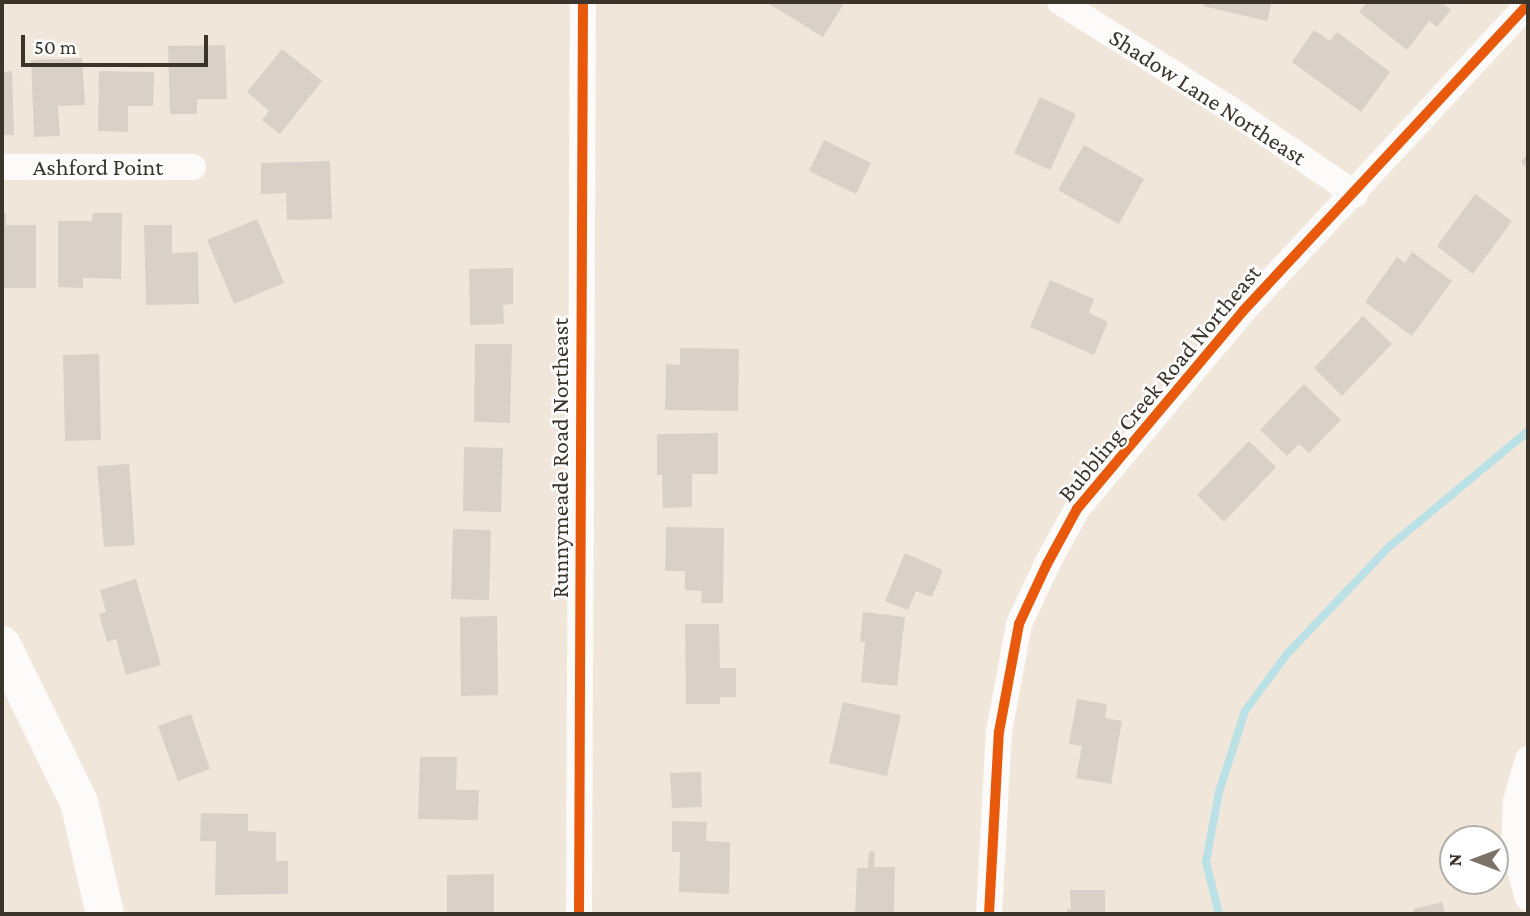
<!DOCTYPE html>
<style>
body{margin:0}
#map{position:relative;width:1530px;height:916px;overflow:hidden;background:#f1e6da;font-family:"Crimson Pro",serif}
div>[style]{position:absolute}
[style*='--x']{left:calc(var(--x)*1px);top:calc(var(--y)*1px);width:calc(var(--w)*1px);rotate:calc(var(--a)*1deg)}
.stream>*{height:8px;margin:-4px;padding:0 4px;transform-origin:4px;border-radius:4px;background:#bae1e6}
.building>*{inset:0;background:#d9d0c7}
.street>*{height:26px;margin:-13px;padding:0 13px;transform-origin:13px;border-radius:13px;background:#fdfbf9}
.secondary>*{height:38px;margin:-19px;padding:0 19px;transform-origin:19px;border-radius:19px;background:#fdfbf9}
.cycleway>*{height:10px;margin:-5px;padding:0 5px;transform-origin:5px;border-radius:5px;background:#e8590c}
span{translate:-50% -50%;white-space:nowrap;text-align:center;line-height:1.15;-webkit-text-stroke:5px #fff;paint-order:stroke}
.street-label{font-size:24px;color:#3b342b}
.frame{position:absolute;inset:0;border:4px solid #3b342b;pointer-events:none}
.north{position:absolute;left:1439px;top:825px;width:70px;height:70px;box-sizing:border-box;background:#fff;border:2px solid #b1aeaa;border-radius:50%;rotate:270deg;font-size:19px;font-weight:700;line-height:28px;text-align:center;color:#3b342b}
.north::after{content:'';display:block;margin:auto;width:24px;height:32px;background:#7b7268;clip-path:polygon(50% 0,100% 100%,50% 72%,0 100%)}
.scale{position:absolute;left:21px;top:35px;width:187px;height:32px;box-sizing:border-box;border:4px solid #3b342b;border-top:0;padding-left:9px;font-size:21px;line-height:24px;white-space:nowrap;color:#3b342b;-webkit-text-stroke:5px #fff;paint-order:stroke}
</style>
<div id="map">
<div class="stream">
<div style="--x:1219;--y:914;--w:54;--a:-104"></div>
<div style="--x:1206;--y:862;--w:71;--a:-79.5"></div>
<div style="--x:1219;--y:792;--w:85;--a:-72.2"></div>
<div style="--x:1245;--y:711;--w:71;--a:-53.6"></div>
<div style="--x:1287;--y:654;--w:149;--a:-46.4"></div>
<div style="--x:1390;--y:546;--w:180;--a:-39.8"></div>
</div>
<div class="building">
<div style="clip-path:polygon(766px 2px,845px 2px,823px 37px)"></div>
<div style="clip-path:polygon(1204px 2px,1272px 2px,1267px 21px,1203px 6px)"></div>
<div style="clip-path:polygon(1367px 2px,1441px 2px,1451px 10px,1437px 27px,1429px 21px,1407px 50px,1359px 12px)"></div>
<div style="clip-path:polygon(1314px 30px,1330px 41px,1337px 32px,1390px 72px,1361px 112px,1292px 62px)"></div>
<div style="clip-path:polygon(225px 45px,227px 99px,197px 99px,197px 114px,170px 114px,168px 46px)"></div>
<div style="clip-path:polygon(282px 49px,322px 81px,280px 134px,262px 120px,269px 111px,247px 92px)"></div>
<div style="clip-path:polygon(82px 58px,85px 105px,58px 106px,60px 136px,34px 137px,31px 60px)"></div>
<div style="clip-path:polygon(12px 71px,14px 135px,2px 135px,2px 72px)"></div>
<div style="clip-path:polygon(99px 71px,154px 72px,153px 106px,128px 106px,128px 132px,98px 131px)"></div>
<div style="clip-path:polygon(1040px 97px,1076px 114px,1050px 170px,1014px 153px)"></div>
<div style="clip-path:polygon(824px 140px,871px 163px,856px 194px,809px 171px)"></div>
<div style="clip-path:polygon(1084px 145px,1144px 179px,1119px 224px,1058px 190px)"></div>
<div style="clip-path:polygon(1528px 154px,1528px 169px,1521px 162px)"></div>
<div style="clip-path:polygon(330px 161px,332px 219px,287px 220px,286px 193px,261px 194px,261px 163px)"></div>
<div style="clip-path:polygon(1475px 194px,1512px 221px,1473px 274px,1437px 246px)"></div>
<div style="clip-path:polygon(2px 213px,6px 213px,6px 225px,36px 225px,36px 288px,2px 288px)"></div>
<div style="clip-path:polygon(93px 213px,122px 213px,121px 279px,83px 278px,83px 288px,58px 287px,58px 221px,92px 221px)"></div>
<div style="clip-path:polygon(257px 219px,284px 283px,234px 304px,207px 240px)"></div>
<div style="clip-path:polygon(144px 225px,172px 225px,172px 253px,198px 252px,199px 304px,146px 305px)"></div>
<div style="clip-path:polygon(1412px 252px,1452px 281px,1412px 336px,1365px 302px,1397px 257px,1405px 263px)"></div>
<div style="clip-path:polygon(513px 268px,513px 304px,503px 305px,504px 324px,470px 325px,469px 269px)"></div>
<div style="clip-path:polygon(1050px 280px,1094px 299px,1089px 313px,1108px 322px,1094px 355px,1030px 327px)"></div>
<div style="clip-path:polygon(1363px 316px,1392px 344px,1342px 396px,1314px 368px)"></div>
<div style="clip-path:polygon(475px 344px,512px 344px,510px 423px,474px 422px)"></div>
<div style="clip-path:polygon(680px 348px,739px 349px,738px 411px,665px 410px,666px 364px,680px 365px)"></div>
<div style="clip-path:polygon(99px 354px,101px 440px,65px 441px,63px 355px)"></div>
<div style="clip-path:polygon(1304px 384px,1341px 420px,1309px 453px,1299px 444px,1287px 456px,1260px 430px)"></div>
<div style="clip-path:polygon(718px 433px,718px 474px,692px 474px,692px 507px,663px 508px,662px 475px,657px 475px,657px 434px)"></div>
<div style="clip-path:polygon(1249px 441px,1276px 467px,1224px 522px,1197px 495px)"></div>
<div style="clip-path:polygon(464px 447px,503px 448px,501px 512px,463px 511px)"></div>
<div style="clip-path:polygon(129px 464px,135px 545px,104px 547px,97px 466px)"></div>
<div style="clip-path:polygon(666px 527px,724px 528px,723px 603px,701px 603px,702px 591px,685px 590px,685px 571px,665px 571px)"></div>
<div style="clip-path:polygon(453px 529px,491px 530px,489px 600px,451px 599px)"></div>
<div style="clip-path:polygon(905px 553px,943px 570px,932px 597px,916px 591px,908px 610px,885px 601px)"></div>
<div style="clip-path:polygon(136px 579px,161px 665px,126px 675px,116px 639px,107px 642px,99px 614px,106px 612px,100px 590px)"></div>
<div style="clip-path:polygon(863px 612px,905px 617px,897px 686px,861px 682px,865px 642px,860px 642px)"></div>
<div style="clip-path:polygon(497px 616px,498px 695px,461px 696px,460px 617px)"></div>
<div style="clip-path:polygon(685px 624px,719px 624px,720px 668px,736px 668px,736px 697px,720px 697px,720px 704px,686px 704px)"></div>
<div style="clip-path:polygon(1077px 699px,1107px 704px,1105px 718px,1122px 721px,1111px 784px,1076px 778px,1082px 746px,1069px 744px)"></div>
<div style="clip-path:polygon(843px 702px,901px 715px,887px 776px,829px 763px)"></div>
<div style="clip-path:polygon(191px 714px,210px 769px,178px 781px,158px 726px)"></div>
<div style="clip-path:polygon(420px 757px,457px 757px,456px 790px,479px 790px,478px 820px,418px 819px)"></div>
<div style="clip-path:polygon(701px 772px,702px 807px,672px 808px,670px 773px)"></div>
<div style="clip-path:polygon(201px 813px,248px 814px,248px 831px,276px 832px,276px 861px,288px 861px,288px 894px,215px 895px,216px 841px,200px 841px)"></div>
<div style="clip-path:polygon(672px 821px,707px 822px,706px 841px,730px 842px,729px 894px,679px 892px,680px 852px,672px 852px)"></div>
<div style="clip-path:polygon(869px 851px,875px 852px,874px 867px,895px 867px,894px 914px,855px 914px,857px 868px,868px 868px)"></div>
<div style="clip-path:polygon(494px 874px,494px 914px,447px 914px,447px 875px)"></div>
<div style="clip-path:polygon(1070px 890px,1105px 890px,1105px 914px,1067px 914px,1067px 909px,1071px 909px)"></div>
<div style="clip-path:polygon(1442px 902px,1445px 914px,1414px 914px,1413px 909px)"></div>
</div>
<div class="street">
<div style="--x:1060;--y:2;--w:197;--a:32.2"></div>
<div style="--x:1227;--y:107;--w:155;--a:34.2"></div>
<div style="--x:2;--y:167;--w:191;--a:0"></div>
<div style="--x:1528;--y:759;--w:44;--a:105.9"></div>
<div style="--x:1516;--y:801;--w:47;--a:92.4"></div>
<div style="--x:1514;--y:848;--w:52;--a:74.4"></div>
<div style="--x:579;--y:914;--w:912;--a:-89.75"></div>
<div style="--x:989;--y:914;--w:182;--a:-86.9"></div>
<div style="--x:999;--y:732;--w:110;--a:-79.5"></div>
<div style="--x:1019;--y:624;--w:66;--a:-65"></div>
<div style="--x:1047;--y:564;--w:63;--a:-61.4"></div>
<div style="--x:1077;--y:509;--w:258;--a:-50"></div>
<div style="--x:1243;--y:311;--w:419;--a:-47.1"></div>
</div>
<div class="secondary">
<div style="--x:2;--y:645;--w:175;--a:63.9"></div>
<div style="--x:79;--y:802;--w:115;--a:76.9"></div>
</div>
<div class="cycleway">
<div style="--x:579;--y:914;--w:912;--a:-89.75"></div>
<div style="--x:989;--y:914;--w:182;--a:-86.9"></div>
<div style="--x:999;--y:732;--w:110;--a:-79.5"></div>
<div style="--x:1019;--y:624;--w:66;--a:-65"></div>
<div style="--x:1047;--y:564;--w:63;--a:-61.4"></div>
<div style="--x:1077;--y:509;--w:258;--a:-50"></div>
<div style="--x:1243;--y:311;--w:419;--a:-47.1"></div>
</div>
<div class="street-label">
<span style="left:1208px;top:97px;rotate:33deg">Shadow Lane Northeast</span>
<span style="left:98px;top:167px">Ashford Point</span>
<span style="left:1159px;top:383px;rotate:-50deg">Bubbling Creek Road Northeast</span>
<span style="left:560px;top:458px;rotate:-90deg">Runnymeade Road Northeast</span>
</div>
<div class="frame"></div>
<div class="north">N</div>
<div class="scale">50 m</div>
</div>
